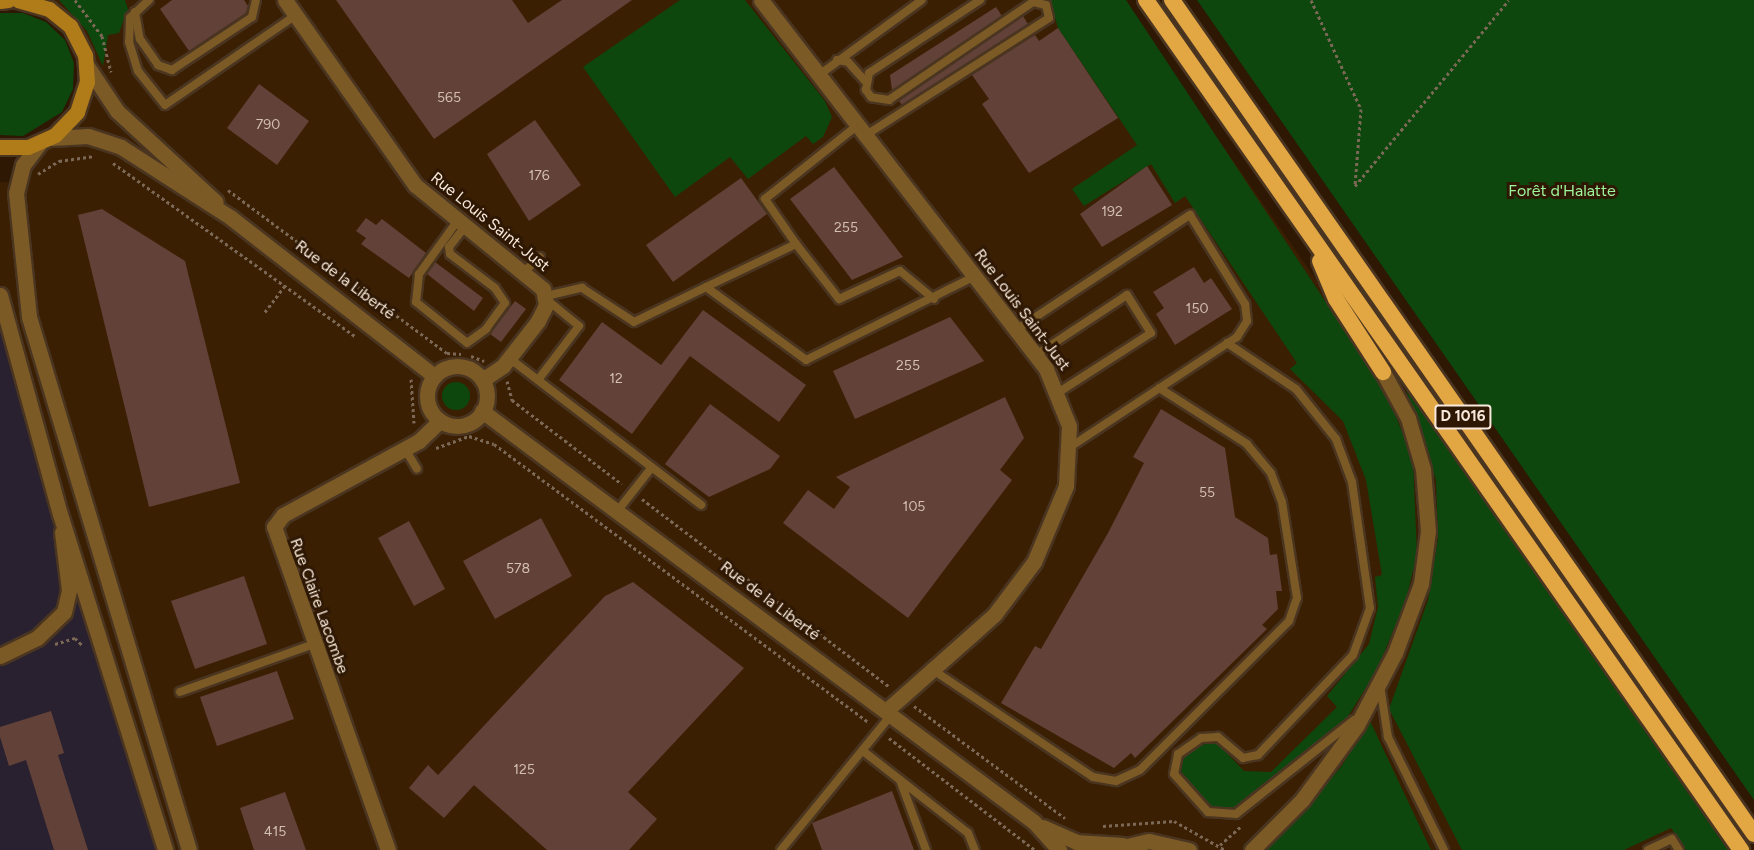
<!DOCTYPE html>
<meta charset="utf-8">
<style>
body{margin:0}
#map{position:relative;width:1754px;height:850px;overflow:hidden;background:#2e1803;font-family:Figtree,sans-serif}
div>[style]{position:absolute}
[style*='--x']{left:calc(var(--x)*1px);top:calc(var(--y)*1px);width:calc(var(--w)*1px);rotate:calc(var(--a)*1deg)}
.built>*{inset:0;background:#3b1f03}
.industrial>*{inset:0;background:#2a2130}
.green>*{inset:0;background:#0d470d}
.round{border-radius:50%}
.building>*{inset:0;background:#624138}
.path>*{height:3px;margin-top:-1.5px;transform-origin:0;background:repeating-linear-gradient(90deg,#7c6856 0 3px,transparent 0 6px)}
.roads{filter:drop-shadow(2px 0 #4a3521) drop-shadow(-2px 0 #4a3521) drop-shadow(0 2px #4a3521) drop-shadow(0 -2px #4a3521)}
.service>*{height:8px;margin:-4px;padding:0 4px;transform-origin:4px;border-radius:4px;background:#7b5a25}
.minor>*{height:15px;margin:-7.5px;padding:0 7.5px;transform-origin:7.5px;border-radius:7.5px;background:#7b5a25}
.minor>.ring{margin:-7.5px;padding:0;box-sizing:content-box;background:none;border:15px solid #7b5a25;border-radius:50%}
.tertiary>*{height:15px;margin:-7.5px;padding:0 7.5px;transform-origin:7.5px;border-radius:7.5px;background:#7b5a25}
.secondary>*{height:15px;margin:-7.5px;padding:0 7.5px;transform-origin:7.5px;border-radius:7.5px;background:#b07b19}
.trunk>*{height:16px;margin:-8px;padding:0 8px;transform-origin:8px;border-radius:8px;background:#e2a642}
span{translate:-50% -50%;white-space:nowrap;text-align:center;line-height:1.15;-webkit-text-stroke:6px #2e1803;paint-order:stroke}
.number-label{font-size:14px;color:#d3bfb3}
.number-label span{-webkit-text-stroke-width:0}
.shield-label span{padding:2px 4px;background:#2e1803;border:2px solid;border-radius:4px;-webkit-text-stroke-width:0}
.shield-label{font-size:15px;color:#f9e9dc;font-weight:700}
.park-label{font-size:16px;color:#9ff69a}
.street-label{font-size:16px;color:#f9e9dc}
</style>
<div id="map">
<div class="built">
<div style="clip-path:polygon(50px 0,1121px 0,1714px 850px,165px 850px,0 295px,0 182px,17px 183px,67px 125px,87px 76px)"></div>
</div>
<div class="industrial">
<div style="clip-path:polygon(0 295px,165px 850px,0 850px)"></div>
</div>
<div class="green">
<div style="clip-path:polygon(59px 0,125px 0,128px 9px,119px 33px,108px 35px,103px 66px,87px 31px)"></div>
<div style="clip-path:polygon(680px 0,745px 0,825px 101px,832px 117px,823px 137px,813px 144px,806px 136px,748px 179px,730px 157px,675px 197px,583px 67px)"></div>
<div style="clip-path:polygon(1050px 0,1126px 0,1388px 396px,1413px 460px,1417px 554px,1406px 600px,1377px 670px,1347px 718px,1232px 811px,1213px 808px,1189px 787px,1181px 771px,1182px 760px,1197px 745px,1217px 743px,1244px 771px,1271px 772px,1337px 707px,1327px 696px,1369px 644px,1378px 607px,1375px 577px,1382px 575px,1366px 480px,1343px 421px,1290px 369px,1297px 363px,1185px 196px,1175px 203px,1151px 164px,1084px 206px,1072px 189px,1137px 145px,1058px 28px)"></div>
<div style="clip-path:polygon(1197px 0,1754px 0,1754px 800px)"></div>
<div style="clip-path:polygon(0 13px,23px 13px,46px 22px,65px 40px,74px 63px,73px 89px,62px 112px,23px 136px,0 135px)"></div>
<div class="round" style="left:442px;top:382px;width:28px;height:28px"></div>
<div style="clip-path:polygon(1405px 387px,1728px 850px,1686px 850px,1671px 828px,1624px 850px,1462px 850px,1389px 709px,1428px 600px,1438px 538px,1436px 480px)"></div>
<div style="clip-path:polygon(1370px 721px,1431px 850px,1267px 850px,1341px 767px)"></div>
</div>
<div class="building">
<div style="clip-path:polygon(172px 0,244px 0,248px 6px,246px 13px,189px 51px,160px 9px)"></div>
<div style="clip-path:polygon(336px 0,512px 0,528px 23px,562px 0,632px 0,434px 139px)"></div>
<div style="clip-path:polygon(996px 7px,1002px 16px,892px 90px,890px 75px)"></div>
<div style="clip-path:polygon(1023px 16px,1028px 24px,902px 105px,899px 101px)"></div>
<div style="clip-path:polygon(1058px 28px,1118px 118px,1029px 173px,982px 104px,989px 99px,972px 75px,1035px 35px,1039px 41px)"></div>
<div style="clip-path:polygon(259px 84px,309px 121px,277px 165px,227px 128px)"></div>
<div style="clip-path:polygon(535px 120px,581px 185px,529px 221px,487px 154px)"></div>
<div style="clip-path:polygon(1147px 166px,1172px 205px,1102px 247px,1080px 214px)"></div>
<div style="clip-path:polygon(834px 167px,903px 257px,852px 280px,790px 199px)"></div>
<div style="clip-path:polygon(741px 178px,767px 214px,673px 282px,646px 245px)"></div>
<div style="clip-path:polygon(102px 209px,185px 261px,240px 483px,149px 507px,78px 215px)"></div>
<div style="clip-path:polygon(366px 218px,376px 225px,382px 219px,426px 253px,409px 278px,361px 244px,366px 238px,356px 231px)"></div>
<div style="clip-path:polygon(435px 262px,483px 298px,474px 311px,427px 274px)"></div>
<div style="clip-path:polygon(1194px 267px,1204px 283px,1211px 278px,1232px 309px,1175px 345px,1156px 314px,1164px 308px,1153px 292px)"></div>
<div style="clip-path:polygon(515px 301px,526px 309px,501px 342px,490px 334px)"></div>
<div style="clip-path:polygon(703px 310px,806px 385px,779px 422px,690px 356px,632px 434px,559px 380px,602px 322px,661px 365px)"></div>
<div style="clip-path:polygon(950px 317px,984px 361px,855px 419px,833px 371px)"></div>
<div style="clip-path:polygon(1005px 397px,1024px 438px,1000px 470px,1012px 480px,908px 618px,783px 523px,808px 490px,834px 509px,850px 487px,836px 477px)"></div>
<div style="clip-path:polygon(710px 404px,780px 456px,770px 469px,709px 497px,665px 464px)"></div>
<div style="clip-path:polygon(1161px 409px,1225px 448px,1235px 517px,1268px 538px,1270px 555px,1277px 554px,1282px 591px,1276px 591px,1278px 609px,1262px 625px,1267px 629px,1135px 758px,1131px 753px,1114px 768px,1001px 703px,1035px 646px,1041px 649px,1108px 533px,1144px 463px,1133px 457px)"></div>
<div style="clip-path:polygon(541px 518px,572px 576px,495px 619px,463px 561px)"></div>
<div style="clip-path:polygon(409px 521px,445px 589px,414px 606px,378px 538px)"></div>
<div style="clip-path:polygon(244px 576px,267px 644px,195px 669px,171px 601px)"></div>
<div style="clip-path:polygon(633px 582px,744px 668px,628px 792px,657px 819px,629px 850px,547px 850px,474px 785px,444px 818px,409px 788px,428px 765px,438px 775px,605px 596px)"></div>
<div style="clip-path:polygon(277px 671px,294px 719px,217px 746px,200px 697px)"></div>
<div style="clip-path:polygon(51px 711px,64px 753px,58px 755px,88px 850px,54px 850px,26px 760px,9px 766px,0 737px,0 727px)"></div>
<div style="clip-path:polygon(892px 791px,914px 850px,822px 850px,812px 823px)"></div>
<div style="clip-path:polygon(285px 792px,306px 850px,254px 850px,240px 808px)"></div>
</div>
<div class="path">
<div style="--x:75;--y:0;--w:45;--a:53.1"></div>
<div style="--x:102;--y:36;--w:37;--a:76"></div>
<div style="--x:1311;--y:0;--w:120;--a:65.4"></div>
<div style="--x:1361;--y:109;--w:77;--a:94.5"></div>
<div style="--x:1355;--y:186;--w:241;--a:-50.4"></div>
<div style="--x:113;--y:163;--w:299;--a:35.6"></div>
<div style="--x:38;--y:174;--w:25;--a:-32"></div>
<div style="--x:59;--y:161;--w:34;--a:-8"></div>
<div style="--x:228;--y:190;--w:273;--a:36.7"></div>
<div style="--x:447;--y:353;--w:14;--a:4"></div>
<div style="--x:265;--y:312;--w:34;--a:-53"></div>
<div style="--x:471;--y:356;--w:14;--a:21"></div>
<div style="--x:411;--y:379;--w:44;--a:86.1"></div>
<div style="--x:507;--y:381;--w:20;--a:75"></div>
<div style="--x:512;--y:400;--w:138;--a:37.4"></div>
<div style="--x:436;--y:448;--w:35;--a:-20"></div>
<div style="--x:469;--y:436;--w:26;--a:18"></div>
<div style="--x:494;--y:444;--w:467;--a:36.6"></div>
<div style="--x:642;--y:499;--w:311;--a:37.2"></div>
<div style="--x:55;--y:644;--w:21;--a:-17"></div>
<div style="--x:75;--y:638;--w:11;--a:45"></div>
<div style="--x:914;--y:706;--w:188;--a:36.6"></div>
<div style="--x:889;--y:738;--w:184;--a:37.5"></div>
<div style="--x:1103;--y:826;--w:71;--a:-4"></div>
<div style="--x:1174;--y:821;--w:59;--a:29.6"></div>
<div style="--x:1220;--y:845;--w:28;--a:-42"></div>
</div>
<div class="roads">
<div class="service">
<div style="--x:149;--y:0;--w:26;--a:137"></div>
<div style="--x:130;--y:18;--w:24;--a:92"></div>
<div style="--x:129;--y:42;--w:30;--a:73"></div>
<div style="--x:138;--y:71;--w:43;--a:51.5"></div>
<div style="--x:165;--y:105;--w:159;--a:-34.5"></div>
<div style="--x:135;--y:12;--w:27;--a:80"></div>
<div style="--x:140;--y:39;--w:32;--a:55"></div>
<div style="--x:158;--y:65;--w:15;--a:20"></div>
<div style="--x:172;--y:70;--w:96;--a:-33.5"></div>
<div style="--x:252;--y:17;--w:17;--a:-77"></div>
<div style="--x:837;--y:60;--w:11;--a:10"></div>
<div style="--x:848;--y:62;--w:25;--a:48"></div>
<div style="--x:819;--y:75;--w:127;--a:-36.1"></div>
<div style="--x:866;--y:135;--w:217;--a:-32.6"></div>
<div style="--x:1049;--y:18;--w:13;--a:-103"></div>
<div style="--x:1046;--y:5;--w:13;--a:-167"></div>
<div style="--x:1033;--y:2;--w:174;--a:145.8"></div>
<div style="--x:889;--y:100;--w:18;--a:-171"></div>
<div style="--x:871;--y:97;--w:9;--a:-126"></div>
<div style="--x:866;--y:90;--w:17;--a:-80"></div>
<div style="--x:869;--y:73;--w:133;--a:-33.3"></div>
<div style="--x:458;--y:220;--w:67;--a:125.8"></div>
<div style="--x:419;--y:274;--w:28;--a:96"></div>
<div style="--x:416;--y:302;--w:65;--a:38.8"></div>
<div style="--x:467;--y:343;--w:24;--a:-36"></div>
<div style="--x:486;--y:329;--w:32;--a:-54"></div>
<div style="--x:505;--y:303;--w:18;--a:-124"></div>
<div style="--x:495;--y:288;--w:56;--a:-142.9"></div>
<div style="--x:450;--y:254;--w:7;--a:-98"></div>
<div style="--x:449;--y:247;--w:28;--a:-52"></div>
<div style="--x:796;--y:244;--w:55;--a:-124.6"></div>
<div style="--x:765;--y:199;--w:119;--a:-38.5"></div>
<div style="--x:526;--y:270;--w:19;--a:-43"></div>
<div style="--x:706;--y:287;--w:100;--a:-25.5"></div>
<div style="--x:796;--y:244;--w:70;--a:52"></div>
<div style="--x:839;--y:299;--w:67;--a:-24.7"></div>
<div style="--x:900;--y:271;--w:44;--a:39.5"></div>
<div style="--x:546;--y:296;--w:37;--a:-13"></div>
<div style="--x:582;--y:288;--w:62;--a:33.2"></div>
<div style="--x:634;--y:322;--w:80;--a:-25.9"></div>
<div style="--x:706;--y:287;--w:124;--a:36.1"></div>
<div style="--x:806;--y:360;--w:189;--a:-26.4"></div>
<div style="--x:1016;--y:330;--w:209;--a:-33.5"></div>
<div style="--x:1190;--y:215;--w:105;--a:58.3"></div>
<div style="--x:1245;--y:304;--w:17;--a:83"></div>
<div style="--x:1247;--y:321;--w:19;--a:122"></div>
<div style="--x:1237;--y:337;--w:198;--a:146.6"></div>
<div style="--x:1227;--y:343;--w:83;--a:33.7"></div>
<div style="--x:1296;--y:389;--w:64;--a:51.3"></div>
<div style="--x:1336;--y:439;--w:46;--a:69.6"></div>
<div style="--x:1352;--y:482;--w:127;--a:81.9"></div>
<div style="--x:1370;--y:608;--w:50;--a:109.9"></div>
<div style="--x:1353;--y:655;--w:138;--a:133.5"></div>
<div style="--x:1258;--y:755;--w:15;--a:169"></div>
<div style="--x:1243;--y:758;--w:33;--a:-140"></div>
<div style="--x:1218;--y:737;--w:17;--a:177"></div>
<div style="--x:1201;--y:738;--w:28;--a:145"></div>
<div style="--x:1178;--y:754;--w:20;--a:101"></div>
<div style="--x:1174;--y:774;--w:51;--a:48.2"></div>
<div style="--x:1208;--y:812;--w:28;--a:4"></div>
<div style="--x:1236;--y:814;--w:151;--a:-38.5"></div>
<div style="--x:1036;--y:355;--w:109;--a:-33.4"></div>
<div style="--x:1127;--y:295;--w:45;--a:57.7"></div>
<div style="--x:1151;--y:333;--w:109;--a:147.3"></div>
<div style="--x:509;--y:358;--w:242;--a:37.4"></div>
<div style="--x:538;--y:380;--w:68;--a:-52.8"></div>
<div style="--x:579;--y:326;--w:43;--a:-140.7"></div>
<div style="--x:405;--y:449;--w:23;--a:59"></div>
<div style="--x:619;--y:509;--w:53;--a:-51.8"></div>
<div style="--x:930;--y:668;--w:196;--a:33.8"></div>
<div style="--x:1093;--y:777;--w:23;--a:10"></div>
<div style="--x:1116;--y:781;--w:26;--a:-25"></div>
<div style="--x:1140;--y:770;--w:211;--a:-45"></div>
<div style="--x:1289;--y:621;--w:24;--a:-71"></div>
<div style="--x:1297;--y:598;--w:97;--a:-98.9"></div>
<div style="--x:1282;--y:502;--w:31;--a:-111"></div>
<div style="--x:1271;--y:473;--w:38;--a:-130"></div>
<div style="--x:1247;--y:444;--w:104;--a:-147.5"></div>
<div style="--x:1380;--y:685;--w:53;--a:81.3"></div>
<div style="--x:1388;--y:737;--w:126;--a:63.6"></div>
<div style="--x:180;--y:692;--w:142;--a:-19.7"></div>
<div style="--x:863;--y:751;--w:133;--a:38"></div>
<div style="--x:968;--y:833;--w:18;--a:68"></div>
<div style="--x:900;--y:780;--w:75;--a:69.6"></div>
<div style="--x:781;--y:850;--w:176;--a:-50.8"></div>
<div style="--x:1648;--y:850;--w:26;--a:-25"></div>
<div style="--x:1672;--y:839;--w:13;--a:58"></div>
</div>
<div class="minor">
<div style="--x:285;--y:0;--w:226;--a:54.9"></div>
<div style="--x:415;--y:185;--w:165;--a:39.1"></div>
<div style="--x:543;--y:289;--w:16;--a:79"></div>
<div style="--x:546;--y:305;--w:18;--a:117"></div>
<div style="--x:538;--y:321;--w:57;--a:127.9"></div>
<div style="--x:503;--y:366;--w:25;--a:146"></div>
<div style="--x:761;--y:0;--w:466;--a:52.3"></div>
<div style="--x:1046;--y:369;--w:61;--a:68"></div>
<div style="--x:1069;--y:426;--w:60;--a:92.9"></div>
<div style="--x:1066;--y:486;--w:82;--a:112.8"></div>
<div style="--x:1034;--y:562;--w:66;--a:127"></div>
<div style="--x:994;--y:615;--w:143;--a:138.4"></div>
<div style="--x:87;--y:66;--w:54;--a:56.3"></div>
<div style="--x:117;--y:111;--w:134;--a:42.6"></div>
<div style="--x:51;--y:138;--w:37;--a:-3"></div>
<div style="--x:88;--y:136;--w:35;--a:18"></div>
<div style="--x:121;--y:147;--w:130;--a:32.7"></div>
<div style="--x:230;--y:217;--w:259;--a:37.9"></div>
<div class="ring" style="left:427px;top:366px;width:45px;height:45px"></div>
<div style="--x:482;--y:411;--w:688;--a:36.67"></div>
<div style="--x:1034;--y:822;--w:38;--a:48"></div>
<div style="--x:0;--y:656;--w:41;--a:-25.9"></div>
<div style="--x:37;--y:638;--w:37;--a:-44"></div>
<div style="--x:64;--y:612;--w:23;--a:-77"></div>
<div style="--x:69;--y:590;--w:58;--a:-96.9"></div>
<div style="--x:1043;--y:827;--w:36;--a:24"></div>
<div style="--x:1076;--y:842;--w:47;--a:3.7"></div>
<div style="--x:1114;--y:849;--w:36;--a:-13"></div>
<div style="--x:1149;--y:841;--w:41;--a:12.7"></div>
<div style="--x:388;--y:850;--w:343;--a:-109.4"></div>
<div style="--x:274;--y:527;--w:15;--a:-53"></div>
<div style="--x:283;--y:515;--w:155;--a:-28.6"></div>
<div style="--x:419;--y:441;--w:29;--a:-44"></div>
<div style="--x:1252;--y:850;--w:71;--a:-45"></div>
<div style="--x:1302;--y:800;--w:93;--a:-53.7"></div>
<div style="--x:1357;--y:725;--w:81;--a:-62.2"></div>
<div style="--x:1395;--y:653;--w:74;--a:-69.4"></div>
<div style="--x:1421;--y:584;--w:53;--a:-82.5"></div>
<div style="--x:1428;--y:531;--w:62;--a:-94.6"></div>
<div style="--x:1423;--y:469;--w:53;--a:-106.4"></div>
<div style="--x:1408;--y:418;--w:52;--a:-118.5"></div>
</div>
<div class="tertiary">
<div style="--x:39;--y:144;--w:26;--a:127"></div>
<div style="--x:23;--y:165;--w:29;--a:104"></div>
<div style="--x:16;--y:193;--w:125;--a:84"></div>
<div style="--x:29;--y:317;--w:556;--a:73.29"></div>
<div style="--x:0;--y:295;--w:227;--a:74.7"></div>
<div style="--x:60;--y:514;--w:352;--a:72.6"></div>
</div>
<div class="secondary">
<div style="--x:0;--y:1;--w:8;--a:-7"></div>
<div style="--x:0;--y:147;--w:28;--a:0"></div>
<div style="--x:28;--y:147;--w:30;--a:-24"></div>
<div style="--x:55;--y:135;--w:32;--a:-46"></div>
<div style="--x:77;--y:112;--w:32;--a:-72"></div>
<div style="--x:87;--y:82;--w:27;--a:-94"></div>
<div style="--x:85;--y:55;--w:33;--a:-117"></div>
<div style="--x:70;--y:26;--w:27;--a:-141"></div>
<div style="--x:49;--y:9;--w:32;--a:-164"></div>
</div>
<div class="trunk">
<div style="--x:1146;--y:0;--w:1038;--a:55.01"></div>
<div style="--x:1172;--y:0;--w:1017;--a:55.09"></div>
<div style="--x:1320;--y:261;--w:41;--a:67.2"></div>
<div style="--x:1336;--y:299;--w:87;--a:57.2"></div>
</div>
</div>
<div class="number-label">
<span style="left:449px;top:98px">565</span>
<span style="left:268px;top:125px">790</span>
<span style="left:539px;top:176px">176</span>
<span style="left:1112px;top:212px">192</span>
<span style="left:846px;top:228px">255</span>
<span style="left:1197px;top:309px">150</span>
<span style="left:908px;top:366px">255</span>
<span style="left:616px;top:379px">12</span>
<span style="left:1207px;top:493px">55</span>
<span style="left:914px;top:507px">105</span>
<span style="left:518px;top:569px">578</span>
<span style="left:524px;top:770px">125</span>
<span style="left:275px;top:832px">415</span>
</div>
<div class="shield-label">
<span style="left:1463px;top:417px">D 1016</span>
</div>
<div class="park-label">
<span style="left:1562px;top:191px">Forêt d'Halatte</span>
</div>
<div class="street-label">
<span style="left:490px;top:222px;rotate:39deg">Rue Louis Saint-Just</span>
<span style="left:345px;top:280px;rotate:37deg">Rue de la Liberté</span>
<span style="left:1022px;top:310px;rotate:53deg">Rue Louis Saint-Just</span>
<span style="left:770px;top:601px;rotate:37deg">Rue de la Liberté</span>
<span style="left:319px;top:606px;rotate:70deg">Rue Claire Lacombe</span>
</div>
</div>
